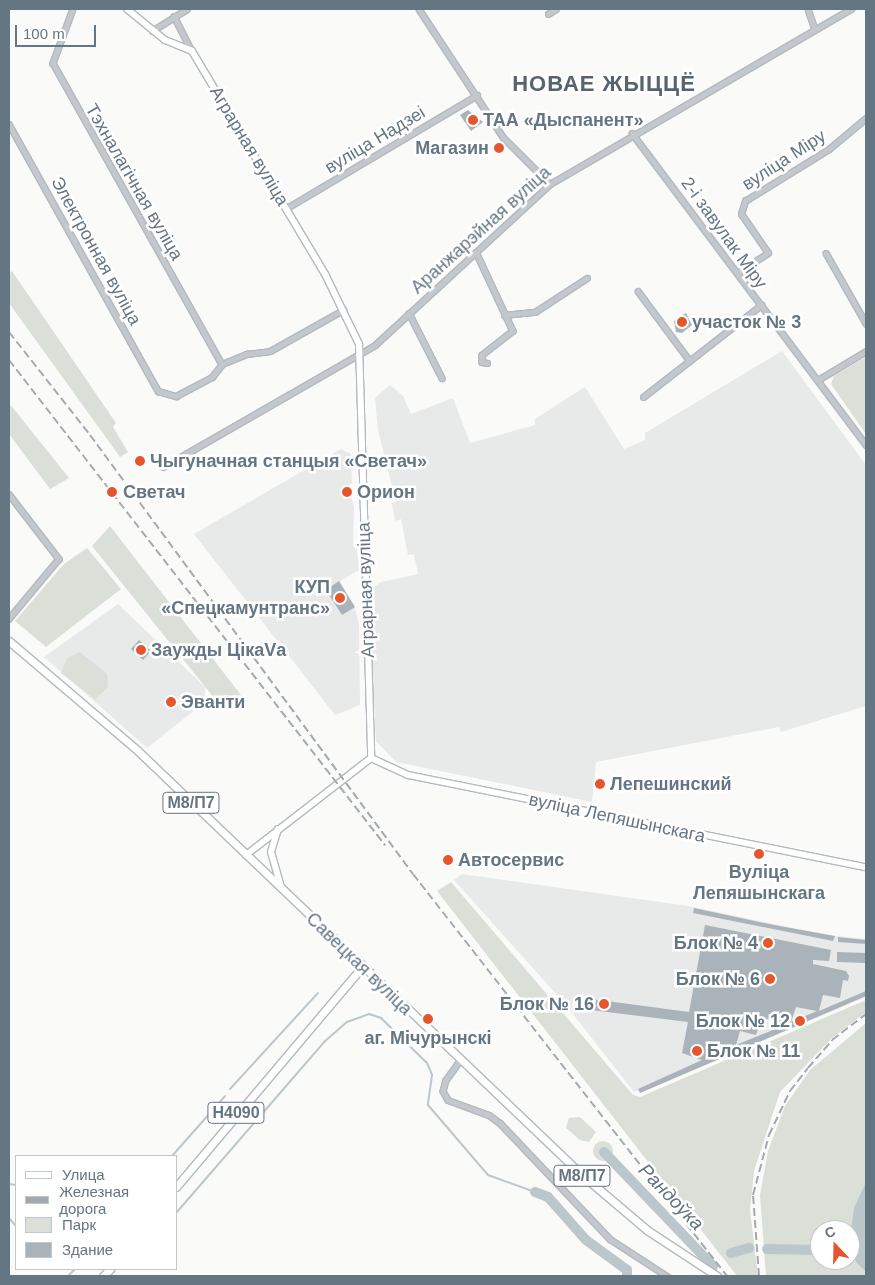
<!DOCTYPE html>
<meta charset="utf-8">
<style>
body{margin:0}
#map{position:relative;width:875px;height:1285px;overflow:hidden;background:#fafaf8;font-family:Arial,sans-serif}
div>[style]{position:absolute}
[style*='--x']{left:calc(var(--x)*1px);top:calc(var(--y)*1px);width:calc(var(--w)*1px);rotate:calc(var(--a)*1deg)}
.built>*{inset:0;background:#e8e9e9}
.green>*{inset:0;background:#dadfd7}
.round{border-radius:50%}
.water>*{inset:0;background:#bbc7cb}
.stream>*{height:2px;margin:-1px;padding:0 1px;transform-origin:1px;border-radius:1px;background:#bbc7cb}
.river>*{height:10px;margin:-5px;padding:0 5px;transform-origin:5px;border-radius:5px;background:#bbc7cb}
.building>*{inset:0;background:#aab3b9}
.roads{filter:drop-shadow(1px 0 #b3babf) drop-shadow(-1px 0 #b3babf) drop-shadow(0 1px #b3babf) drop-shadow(0 -1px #b3babf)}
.street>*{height:4.5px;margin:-2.25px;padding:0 2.25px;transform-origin:2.25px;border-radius:2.25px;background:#c3c8cc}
.secondary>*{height:6px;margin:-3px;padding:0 3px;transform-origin:3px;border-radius:3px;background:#fff}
.primary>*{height:7px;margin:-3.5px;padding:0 3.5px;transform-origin:3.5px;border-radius:3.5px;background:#fff}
.rail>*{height:2px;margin-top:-1px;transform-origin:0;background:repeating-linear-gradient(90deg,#a2aab0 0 8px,transparent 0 12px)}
.dots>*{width:14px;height:14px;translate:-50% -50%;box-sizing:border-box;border:2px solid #fff;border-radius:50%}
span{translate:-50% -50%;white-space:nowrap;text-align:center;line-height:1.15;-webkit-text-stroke:5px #fff;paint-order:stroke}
.shield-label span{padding:1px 4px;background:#fff;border:1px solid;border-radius:4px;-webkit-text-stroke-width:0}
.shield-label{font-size:16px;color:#657683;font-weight:700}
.poi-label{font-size:18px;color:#657683;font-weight:700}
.left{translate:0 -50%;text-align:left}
.right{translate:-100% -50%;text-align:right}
.street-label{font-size:18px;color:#657683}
.water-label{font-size:19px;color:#60757c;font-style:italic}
.district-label{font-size:22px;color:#57646e;font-weight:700;letter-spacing:1px}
.frame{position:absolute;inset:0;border:10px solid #657683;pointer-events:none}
.legend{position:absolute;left:15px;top:1155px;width:162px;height:115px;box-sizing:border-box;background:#fff;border:1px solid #c1c8cd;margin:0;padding:6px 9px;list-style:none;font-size:15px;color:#657683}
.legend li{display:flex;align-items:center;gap:10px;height:25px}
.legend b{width:25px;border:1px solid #c1c8cd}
.north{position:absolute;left:810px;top:1220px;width:50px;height:50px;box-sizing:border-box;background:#fff;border:1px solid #c1c8cd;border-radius:50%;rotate:339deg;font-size:14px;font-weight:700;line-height:20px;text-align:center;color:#657683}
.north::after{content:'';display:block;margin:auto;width:18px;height:22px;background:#e4572e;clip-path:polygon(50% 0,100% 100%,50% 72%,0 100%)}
.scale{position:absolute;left:15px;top:25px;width:81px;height:22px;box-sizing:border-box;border:2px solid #657683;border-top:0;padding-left:6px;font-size:15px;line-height:18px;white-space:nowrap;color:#657683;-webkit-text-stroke:4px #fff;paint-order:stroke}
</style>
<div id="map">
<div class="built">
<div style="clip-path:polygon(782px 351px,866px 465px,866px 706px,781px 732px,779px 727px,596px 762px,592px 802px,396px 762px,376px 741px,369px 590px,381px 582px,418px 574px,414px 554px,408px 555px,401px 519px,395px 521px,392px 503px,396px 502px,378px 430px,375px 398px,390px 385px,403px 396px,411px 414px,453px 398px,470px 443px,535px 425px,535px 419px,585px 387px,624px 449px,645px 440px,645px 433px)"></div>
<div style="clip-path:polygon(341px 449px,351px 454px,352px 483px,344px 490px,347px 497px,351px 496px,354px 507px,353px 546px,357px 548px,359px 570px,339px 582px,355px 607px,359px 625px,360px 705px,335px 715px,194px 534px)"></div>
<div style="clip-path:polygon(118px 604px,205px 687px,205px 702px,147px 748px,44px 657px)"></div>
<div style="clip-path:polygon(462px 874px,688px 906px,826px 935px,866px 939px,866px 997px,640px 1093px,638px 1090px,634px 1092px,565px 1004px,454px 880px)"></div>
</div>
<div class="green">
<div style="clip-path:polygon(12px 271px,116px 423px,113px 427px,128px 452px,120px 457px,9px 303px,9px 274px)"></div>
<div style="clip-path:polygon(866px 357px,866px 434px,831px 384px,834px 376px)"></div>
<div style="clip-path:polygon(9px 403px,69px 478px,50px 489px,9px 434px)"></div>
<div style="clip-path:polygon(110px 526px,241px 695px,234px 702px,228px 696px,219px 704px,92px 546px)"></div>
<div style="clip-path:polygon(87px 548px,121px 589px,46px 647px,15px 621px,64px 564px)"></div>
<div style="clip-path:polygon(80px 652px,107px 674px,108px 687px,95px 699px,61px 673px,67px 658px)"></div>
<div style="clip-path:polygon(451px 882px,633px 1095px,640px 1097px,866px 1000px,866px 1012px,832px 1038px,780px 1092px,754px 1171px,750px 1210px,758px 1276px,737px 1276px,437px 891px)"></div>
<div style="clip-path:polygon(evenodd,866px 1023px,866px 1276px,766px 1276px,760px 1195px,768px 1151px,785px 1106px,810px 1070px,866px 1023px,820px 1230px,850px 1230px,850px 1260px,820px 1260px,820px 1230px)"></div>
<div style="clip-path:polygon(580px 1117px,596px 1132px,589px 1142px,580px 1140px,566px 1128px,569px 1118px)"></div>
<div class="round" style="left:593px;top:1141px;width:20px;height:20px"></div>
</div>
<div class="water">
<div style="clip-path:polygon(866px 1182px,866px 1272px,856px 1262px,850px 1238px,854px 1208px)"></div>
</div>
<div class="stream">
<div style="--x:230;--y:1089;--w:130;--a:-47.5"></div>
<div style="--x:172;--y:1156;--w:80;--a:-48.5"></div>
<div style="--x:9;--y:1184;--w:7;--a:8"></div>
<div style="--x:177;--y:1212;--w:225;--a:-49.1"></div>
<div style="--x:324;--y:1042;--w:30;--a:-41"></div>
<div style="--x:347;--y:1022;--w:23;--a:-20"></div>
<div style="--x:369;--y:1014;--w:13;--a:18"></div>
<div style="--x:381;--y:1018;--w:64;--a:44.4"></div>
<div style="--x:427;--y:1063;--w:13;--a:67"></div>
<div style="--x:432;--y:1075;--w:30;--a:98"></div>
<div style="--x:428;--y:1105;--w:92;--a:49.4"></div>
<div style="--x:488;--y:1175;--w:50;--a:19.9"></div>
<div style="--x:9;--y:1218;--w:11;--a:49"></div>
<div style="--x:68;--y:1276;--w:10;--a:-45"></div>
</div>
<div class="river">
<div style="--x:604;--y:1152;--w:158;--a:46.3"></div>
<div style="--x:535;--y:1192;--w:14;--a:21"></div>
<div style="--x:548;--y:1197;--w:57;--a:48.5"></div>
<div style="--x:586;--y:1240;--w:51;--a:36.2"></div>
<div style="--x:627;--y:1270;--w:6;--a:90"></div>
<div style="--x:767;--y:1249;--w:53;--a:1.1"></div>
<div style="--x:731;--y:1253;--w:19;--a:-16"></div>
</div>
<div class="building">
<div style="clip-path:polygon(468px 110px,483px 122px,471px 131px,460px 115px)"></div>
<div style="clip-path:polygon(686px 313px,692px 325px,682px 333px,676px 332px,674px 321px)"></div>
<div style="clip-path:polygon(339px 581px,355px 607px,342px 615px,326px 590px)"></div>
<div style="clip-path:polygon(139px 640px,151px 651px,143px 660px,131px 649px)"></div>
<div style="clip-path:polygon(694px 908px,774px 925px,835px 936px,833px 941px,693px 913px)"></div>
<div style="clip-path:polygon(evenodd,705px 925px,831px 950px,829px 961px,813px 960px,813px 964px,846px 971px,849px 976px,848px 981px,843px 980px,840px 998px,823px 995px,819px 1011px,866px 991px,866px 996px,640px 1093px,638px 1089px,702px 1060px,682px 1053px,688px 1022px,583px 1009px,584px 998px,689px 1012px,705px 925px,796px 1007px,817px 1011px,791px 1022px,796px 1007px,705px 925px,762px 1018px,790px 1023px,736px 1045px,740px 1031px,756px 1035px,762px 1018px,705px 925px,715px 1043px,732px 1047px,708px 1058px,715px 1043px)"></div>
<div style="clip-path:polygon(838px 937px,866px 940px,866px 944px,838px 942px)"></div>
<div style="clip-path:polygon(837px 952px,866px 953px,866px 963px,837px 962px)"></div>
</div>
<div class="roads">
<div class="street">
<div style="--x:73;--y:9;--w:58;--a:110.3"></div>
<div style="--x:53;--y:63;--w:345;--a:60.7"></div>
<div style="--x:419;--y:9;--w:153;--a:56.7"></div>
<div style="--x:503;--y:137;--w:66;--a:45"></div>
<div style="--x:808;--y:9;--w:21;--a:71"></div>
<div style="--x:548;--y:14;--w:9;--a:-32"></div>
<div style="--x:174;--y:16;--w:39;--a:63"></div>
<div style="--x:152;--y:31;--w:41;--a:-32.2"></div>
<div style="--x:9;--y:124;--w:306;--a:60.8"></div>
<div style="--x:158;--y:391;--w:19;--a:16"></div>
<div style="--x:176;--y:396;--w:41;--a:-27.8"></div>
<div style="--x:212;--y:377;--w:16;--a:-52"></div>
<div style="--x:222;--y:364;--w:27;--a:-22"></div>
<div style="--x:247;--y:354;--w:23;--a:-7"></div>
<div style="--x:270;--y:351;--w:84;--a:-29.3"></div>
<div style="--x:632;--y:133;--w:390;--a:53.1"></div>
<div style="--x:287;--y:208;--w:221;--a:-30.7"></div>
<div style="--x:476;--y:252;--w:87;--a:64.9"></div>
<div style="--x:513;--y:331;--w:39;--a:142"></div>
<div style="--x:482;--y:355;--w:7;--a:90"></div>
<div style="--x:482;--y:362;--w:5;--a:11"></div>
<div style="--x:826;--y:253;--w:81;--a:60.3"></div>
<div style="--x:737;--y:273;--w:37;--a:-33"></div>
<div style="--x:768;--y:253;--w:47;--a:-124.7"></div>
<div style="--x:741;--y:214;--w:14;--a:-73"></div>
<div style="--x:745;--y:201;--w:99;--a:-31.8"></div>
<div style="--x:829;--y:149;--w:48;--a:-40"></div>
<div style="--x:638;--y:291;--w:87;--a:53.4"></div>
<div style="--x:409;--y:313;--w:73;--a:63.1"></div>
<div style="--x:504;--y:315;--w:31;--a:-6"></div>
<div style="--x:535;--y:312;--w:62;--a:-33.2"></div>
<div style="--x:818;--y:380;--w:56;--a:-31.1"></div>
<div style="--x:643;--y:397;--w:150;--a:-37.9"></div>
<div style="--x:163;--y:467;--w:245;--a:-29.9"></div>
<div style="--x:375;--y:345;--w:238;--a:-42.6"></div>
<div style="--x:550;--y:184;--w:348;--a:-30.2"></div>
<div style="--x:9;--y:494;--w:82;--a:52.4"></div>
<div style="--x:59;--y:559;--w:78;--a:129.8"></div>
<div style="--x:460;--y:1061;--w:24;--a:126"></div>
<div style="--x:446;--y:1080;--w:11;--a:105"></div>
<div style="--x:443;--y:1091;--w:10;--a:61"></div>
<div style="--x:448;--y:1100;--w:44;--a:20.1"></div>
<div style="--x:489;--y:1115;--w:14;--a:36"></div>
<div style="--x:500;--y:1123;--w:160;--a:46.5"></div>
<div style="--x:610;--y:1239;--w:68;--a:33"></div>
</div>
<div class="secondary">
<div style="--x:127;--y:9;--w:49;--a:39.2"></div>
<div style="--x:165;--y:40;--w:29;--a:22"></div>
<div style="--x:192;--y:51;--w:260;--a:59.2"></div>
<div style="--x:325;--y:274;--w:78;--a:64.1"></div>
<div style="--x:359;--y:344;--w:414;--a:88.3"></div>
<div style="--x:371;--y:758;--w:41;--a:24.7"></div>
<div style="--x:408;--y:775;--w:467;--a:11.4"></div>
<div style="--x:278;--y:829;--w:24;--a:107"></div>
<div style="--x:271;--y:852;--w:37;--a:74"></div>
<div style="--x:246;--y:855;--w:158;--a:-37.8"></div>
</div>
<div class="primary">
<div style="--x:9;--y:641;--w:168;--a:40.4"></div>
<div style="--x:137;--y:750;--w:614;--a:43.68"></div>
<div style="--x:581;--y:1174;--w:87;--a:40.3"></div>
<div style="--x:647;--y:1230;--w:84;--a:33.3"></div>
<div style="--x:176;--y:1187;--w:288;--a:-49.8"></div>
<div style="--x:103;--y:1276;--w:10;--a:-45"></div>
</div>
</div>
<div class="rail">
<div style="--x:9;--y:332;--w:131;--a:51.8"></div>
<div style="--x:90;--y:435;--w:545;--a:53.66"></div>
<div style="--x:413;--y:874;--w:510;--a:52.01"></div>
<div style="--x:9;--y:360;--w:614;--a:52.22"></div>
<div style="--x:759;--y:1276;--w:81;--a:-94.2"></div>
<div style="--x:753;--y:1195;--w:62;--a:-75.1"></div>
<div style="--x:769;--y:1135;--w:49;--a:-64.5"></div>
<div style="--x:790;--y:1091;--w:29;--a:-52"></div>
<div style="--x:808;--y:1068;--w:37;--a:-49"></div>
<div style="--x:832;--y:1040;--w:43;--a:-37.4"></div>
</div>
<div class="dots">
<div style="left:473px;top:120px;background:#e4572e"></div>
<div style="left:499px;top:148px;background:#e4572e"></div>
<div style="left:682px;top:322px;background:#e4572e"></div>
<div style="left:140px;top:461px;background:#e4572e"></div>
<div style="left:112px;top:492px;background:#e4572e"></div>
<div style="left:347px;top:492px;background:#e4572e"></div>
<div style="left:340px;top:598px;background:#e4572e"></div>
<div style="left:141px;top:650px;background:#e4572e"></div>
<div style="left:171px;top:702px;background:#e4572e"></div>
<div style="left:600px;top:784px;background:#e4572e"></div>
<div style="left:759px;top:854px;background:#e4572e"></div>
<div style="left:448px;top:860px;background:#e4572e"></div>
<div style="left:768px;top:943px;background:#e4572e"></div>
<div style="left:770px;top:979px;background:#e4572e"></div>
<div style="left:604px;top:1004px;background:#e4572e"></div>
<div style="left:428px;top:1019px;background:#e4572e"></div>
<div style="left:800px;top:1021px;background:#e4572e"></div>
<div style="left:697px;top:1051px;background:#e4572e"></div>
</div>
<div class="shield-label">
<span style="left:191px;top:803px">М8/П7</span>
<span style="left:236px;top:1113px">Н4090</span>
<span style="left:582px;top:1176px">М8/П7</span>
</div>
<div class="poi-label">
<span class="left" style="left:483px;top:120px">ТАА «Дыспанент»</span>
<span class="right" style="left:489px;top:148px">Магазин</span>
<span class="left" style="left:692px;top:322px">участок № 3</span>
<span class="left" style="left:150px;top:461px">Чыгуначная станцыя «Светач»</span>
<span class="left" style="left:123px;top:492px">Светач</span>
<span class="left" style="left:357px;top:492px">Орион</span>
<span class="right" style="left:330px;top:598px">КУП<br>«Спецкамунтранс»</span>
<span class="left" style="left:151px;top:650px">Заужды ЦікаVа</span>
<span class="left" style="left:181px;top:702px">Эванти</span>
<span class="left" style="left:610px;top:784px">Лепешинский</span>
<span class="left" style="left:458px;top:860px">Автосервис</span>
<span style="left:759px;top:883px">Вуліца<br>Лепяшынскага</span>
<span class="right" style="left:758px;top:943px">Блок № 4</span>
<span class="right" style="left:760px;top:979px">Блок № 6</span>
<span class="right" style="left:594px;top:1004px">Блок № 16</span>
<span class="right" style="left:790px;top:1021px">Блок № 12</span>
<span style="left:428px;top:1038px">аг. Мічурынскі</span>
<span class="left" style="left:707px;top:1051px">Блок № 11</span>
</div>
<div class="street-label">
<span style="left:375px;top:140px;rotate:-31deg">вуліца Надзеі</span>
<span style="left:249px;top:146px;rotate:59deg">Аграрная вуліца</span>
<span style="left:784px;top:160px;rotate:-33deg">вуліца Міру</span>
<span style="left:134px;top:182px;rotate:60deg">Тэхналагічная вуліца</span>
<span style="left:481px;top:230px;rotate:-42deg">Аранжарэйная вуліца</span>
<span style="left:724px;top:233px;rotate:54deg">2-і завулак Міру</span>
<span style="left:96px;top:251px;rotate:61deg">Электронная вуліца</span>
<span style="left:366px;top:590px;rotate:-92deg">Аграрная вуліца</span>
<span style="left:617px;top:818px;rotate:12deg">вуліца Лепяшынскага</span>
<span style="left:359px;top:964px;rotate:44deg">Савецкая вуліца</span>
</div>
<div class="water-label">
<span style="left:671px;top:1197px;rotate:46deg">Рандоўка</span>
</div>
<div class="district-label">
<span style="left:604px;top:84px">НОВАЕ ЖЫЦЦЁ</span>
</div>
<div class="frame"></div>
<ul class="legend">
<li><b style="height:6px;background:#fff"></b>Улица</li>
<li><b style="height:6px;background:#a2aab0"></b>Железная дорога</li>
<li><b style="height:14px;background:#dadfd7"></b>Парк</li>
<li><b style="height:14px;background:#aab3b9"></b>Здание</li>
</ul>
<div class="north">С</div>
<div class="scale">100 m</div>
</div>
